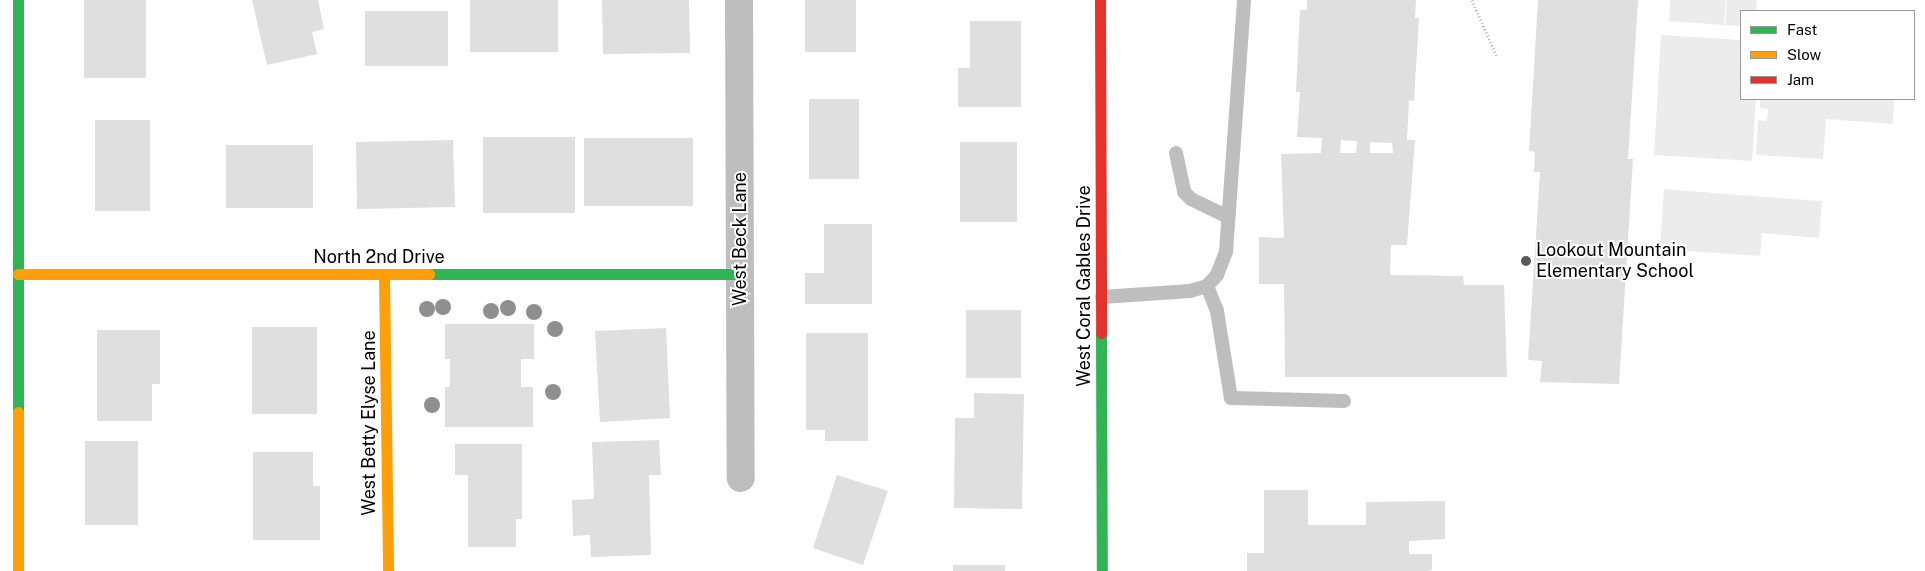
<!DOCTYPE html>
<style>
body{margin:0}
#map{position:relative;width:1925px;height:571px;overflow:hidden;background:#fff;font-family:"Public Sans",sans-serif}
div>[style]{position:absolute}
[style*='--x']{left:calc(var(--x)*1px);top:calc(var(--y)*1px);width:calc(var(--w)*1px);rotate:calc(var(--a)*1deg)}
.green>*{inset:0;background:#ececec}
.building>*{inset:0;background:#dfdfdf}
.path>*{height:3px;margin-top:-1.5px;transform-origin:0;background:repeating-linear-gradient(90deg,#b9b9b9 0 1px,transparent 0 3.5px)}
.lane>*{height:14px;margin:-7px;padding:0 7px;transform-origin:7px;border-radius:7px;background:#bebebe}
.street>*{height:28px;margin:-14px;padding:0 14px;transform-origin:14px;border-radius:14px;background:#bebebe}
.fast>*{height:11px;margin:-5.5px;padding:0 5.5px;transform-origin:5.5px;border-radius:5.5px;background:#30b455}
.slow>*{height:11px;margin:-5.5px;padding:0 5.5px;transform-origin:5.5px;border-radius:5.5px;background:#ff9f0a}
.jam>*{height:11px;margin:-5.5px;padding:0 5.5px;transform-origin:5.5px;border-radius:5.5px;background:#e5322d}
.trees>*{width:16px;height:16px;margin:-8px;border-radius:50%;background:#8f8f8f}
.dots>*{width:14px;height:14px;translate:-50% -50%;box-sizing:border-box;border:2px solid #fff;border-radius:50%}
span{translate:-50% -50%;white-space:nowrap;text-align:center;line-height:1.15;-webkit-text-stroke:4px #fff;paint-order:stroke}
.street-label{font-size:18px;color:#000}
.poi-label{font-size:18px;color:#000}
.left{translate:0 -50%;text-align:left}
.legend{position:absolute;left:1740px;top:10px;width:175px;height:90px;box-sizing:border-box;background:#fff;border:1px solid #999;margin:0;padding:6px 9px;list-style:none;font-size:15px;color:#000}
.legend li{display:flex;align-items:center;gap:10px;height:25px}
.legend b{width:25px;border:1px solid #999}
</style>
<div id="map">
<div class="green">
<div style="clip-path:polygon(1670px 0,1726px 0,1724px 25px,1669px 21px)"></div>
<div style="clip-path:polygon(1727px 0,1757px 0,1756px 11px,1741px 11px,1741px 26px,1725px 25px)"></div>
<div style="clip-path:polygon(1661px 35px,1741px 40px,1741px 99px,1756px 99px,1752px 161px,1654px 155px)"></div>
<div style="clip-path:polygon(1760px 99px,1894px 99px,1893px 124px,1826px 119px,1823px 159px,1756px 155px,1758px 120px,1767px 121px,1768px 109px,1760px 108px)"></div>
<div style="clip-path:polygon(1664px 189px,1765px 197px,1763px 230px,1765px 197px,1822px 201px,1819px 238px,1762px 233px,1760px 256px,1660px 249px)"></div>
</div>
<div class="building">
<div style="clip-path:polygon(84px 0,146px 0,146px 78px,84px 78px)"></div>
<div style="clip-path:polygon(252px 0,318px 0,324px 29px,312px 32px,317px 54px,267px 65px)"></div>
<div style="clip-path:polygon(470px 0,558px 0,558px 52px,470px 52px)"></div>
<div style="clip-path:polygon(602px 0,689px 0,690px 53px,603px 54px)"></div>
<div style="clip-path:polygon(805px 0,856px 0,856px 52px,805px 52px)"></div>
<div style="clip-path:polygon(evenodd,1307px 0,1416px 0,1415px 18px,1419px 18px,1414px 101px,1409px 100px,1407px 140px,1415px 140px,1407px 245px,1391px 245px,1390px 275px,1463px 276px,1464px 285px,1504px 285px,1507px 377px,1285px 377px,1284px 284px,1259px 284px,1259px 237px,1284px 238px,1281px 154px,1321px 153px,1322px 138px,1297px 137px,1300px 92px,1296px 92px,1300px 10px,1307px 10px,1307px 0,1341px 140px,1357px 141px,1356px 153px,1340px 153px,1341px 140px,1307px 0,1370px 142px,1392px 143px,1393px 153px,1370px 153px,1370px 142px)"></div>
<div style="clip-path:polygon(1538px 0,1638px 0,1628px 159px,1633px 159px,1619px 384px,1540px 382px,1542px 361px,1528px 360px,1540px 172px,1534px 172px,1535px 152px,1529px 151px)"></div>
<div style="clip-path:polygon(365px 11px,448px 11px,448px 66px,365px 66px)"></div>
<div style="clip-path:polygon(970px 21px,1021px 21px,1021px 107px,958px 107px,958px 68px,970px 68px)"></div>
<div style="clip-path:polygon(809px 99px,859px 99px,859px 179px,809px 179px)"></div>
<div style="clip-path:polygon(95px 120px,150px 120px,150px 211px,95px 211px)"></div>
<div style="clip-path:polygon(483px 137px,575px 137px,575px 213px,483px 213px)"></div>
<div style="clip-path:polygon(584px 138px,693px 138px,693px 206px,584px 206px)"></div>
<div style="clip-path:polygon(453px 140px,455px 207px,357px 209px,356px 142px)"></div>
<div style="clip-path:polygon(960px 142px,1017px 142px,1017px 222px,960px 222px)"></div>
<div style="clip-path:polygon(226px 145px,313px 145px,313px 208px,226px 208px)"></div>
<div style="clip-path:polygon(824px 224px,872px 224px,872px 304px,805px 304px,805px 273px,824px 273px)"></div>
<div style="clip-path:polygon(966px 310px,1021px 310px,1021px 378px,966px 378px)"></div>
<div style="clip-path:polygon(445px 324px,534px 324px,534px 359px,521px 359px,521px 387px,533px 387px,533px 427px,445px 427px,445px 387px,450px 387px,450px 359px,445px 359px)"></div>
<div style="clip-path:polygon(252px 327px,317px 327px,317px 414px,252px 414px)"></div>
<div style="clip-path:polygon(666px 328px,670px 418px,600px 422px,595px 331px)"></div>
<div style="clip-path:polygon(97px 330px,160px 330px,160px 384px,152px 384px,152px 421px,97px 421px)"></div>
<div style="clip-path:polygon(806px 333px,868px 333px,868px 441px,825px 441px,825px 430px,806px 430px)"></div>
<div style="clip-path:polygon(974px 393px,1024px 394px,1022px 509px,954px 508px,955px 418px,974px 418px)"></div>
<div style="clip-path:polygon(659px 440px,661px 475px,649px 475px,651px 555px,591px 557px,590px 535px,573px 536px,572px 500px,594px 499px,592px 442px)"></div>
<div style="clip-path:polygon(85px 441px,138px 441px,138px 525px,85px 525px)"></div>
<div style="clip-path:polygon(455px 444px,522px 444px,522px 519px,516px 519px,516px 547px,468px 547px,468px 475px,455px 475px)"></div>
<div style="clip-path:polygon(253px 452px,313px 452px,313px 486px,320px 486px,320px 540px,253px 540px)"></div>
<div style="clip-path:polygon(837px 475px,888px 491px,863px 565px,813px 548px)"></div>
<div style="clip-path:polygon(1264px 490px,1308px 490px,1308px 525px,1366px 525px,1366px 502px,1445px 501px,1445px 539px,1409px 541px,1409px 554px,1432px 554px,1432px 570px,1427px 571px,1247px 571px,1247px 553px,1264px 553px)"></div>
<div style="clip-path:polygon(953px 565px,1005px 565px,1005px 571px,953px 571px)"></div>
</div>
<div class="path">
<div style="--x:1472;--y:0;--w:62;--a:66.3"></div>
</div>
<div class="lane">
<div style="--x:1176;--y:153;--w:40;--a:78"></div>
<div style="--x:1184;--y:192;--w:10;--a:45"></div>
<div style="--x:1191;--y:199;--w:41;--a:25.9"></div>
<div style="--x:1207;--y:286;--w:27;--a:68"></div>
<div style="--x:1217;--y:311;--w:88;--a:80.9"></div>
<div style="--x:1231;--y:398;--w:113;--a:1.5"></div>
<div style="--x:1102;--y:297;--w:88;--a:-3.9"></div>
<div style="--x:1190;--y:291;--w:18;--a:-16"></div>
<div style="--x:1207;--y:286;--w:15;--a:-48"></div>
<div style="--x:1217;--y:275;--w:25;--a:-69"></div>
<div style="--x:1226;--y:252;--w:253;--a:-85.9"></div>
</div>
<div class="street">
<div style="--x:739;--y:0;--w:478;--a:89.8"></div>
</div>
<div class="fast">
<div style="--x:18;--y:0;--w:412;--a:90"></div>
<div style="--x:429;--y:274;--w:311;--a:0"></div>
<div style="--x:1101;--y:333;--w:238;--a:89.8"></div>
</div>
<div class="slow">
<div style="--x:18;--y:274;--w:411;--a:0"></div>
<div style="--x:384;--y:275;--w:296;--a:89.2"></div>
<div style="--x:18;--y:412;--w:159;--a:90"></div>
</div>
<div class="jam">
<div style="--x:1100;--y:0;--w:333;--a:89.8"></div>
</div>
<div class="trees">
<div style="left:443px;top:307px"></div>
<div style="left:508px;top:308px"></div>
<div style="left:427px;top:309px"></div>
<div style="left:491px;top:311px"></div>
<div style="left:534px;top:312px"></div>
<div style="left:555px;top:329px"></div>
<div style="left:553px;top:392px"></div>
<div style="left:432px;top:405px"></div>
</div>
<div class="dots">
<div style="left:1526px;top:261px;background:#595959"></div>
</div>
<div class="street-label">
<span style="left:740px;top:239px;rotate:-90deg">West Beck Lane</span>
<span style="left:379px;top:257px">North 2nd Drive</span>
<span style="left:1084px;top:286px;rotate:-90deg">West Coral Gables Drive</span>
<span style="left:369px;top:423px;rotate:-90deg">West Betty Elyse Lane</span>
</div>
<div class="poi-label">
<span class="left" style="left:1536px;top:261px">Lookout Mountain<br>Elementary School</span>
</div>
<ul class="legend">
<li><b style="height:6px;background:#30b455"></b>Fast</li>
<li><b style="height:6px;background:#ff9f0a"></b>Slow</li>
<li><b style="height:6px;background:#e5322d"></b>Jam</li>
</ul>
</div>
